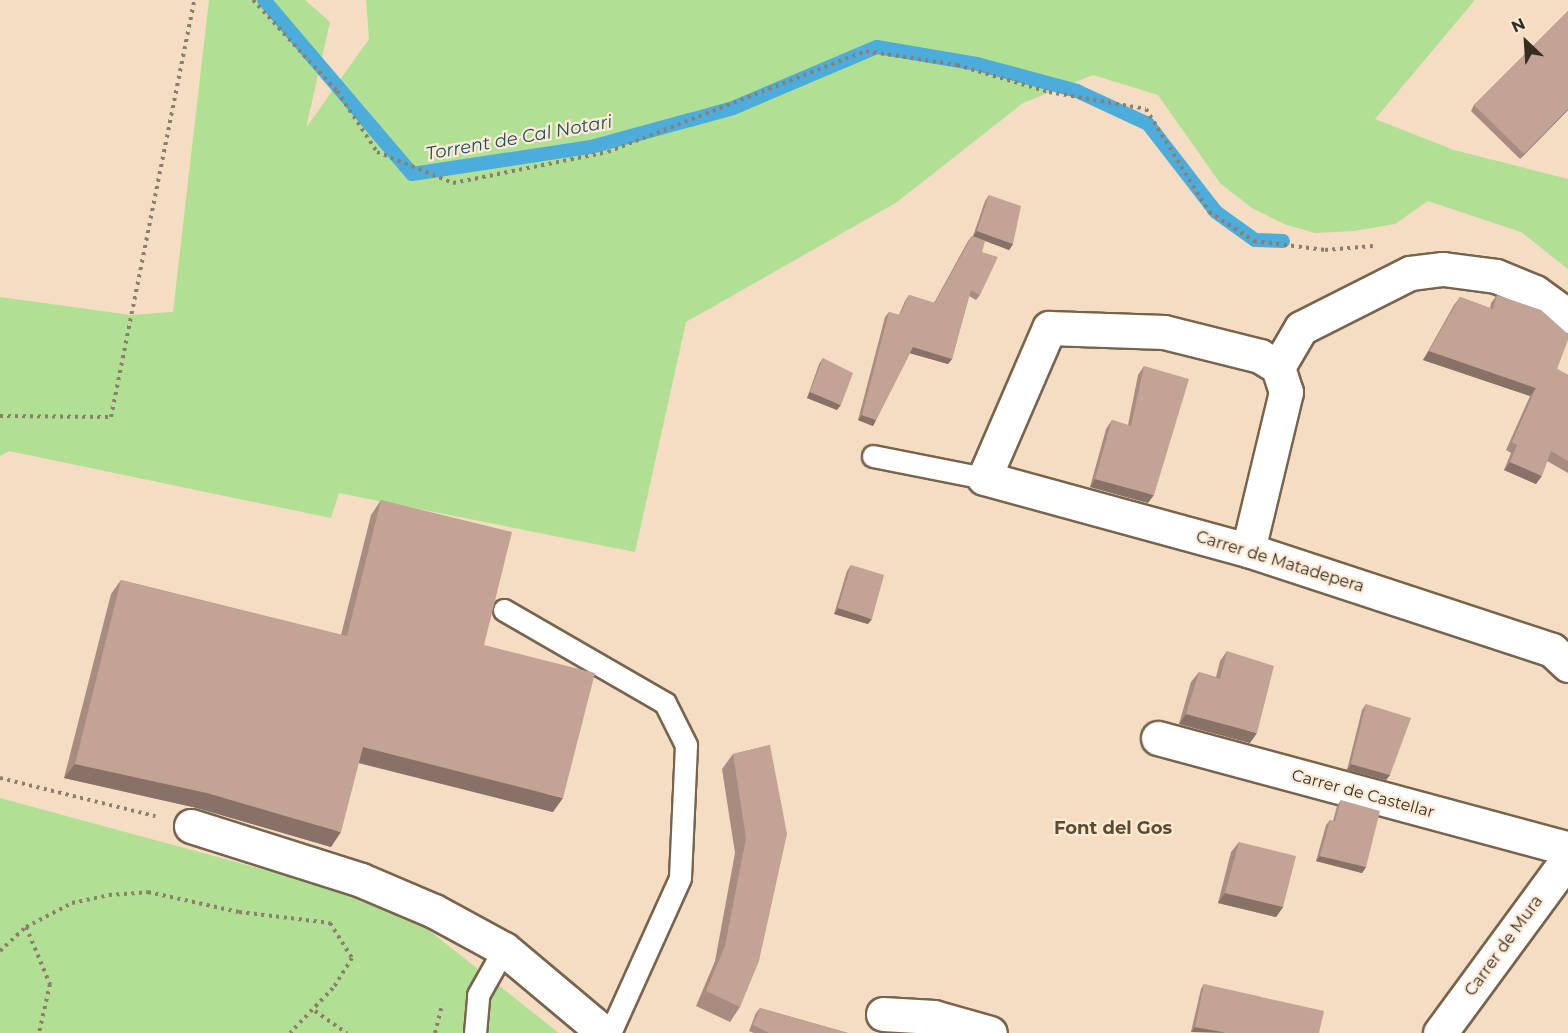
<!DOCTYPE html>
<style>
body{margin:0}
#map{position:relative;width:1568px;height:1033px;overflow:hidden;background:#f4ddc2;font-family:Montserrat,sans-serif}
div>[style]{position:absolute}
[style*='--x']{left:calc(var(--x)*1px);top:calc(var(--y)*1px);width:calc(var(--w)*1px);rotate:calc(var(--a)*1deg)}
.green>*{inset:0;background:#b1df94}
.stream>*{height:14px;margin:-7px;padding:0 7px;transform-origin:7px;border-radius:7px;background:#4cacdb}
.path>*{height:4px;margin-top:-2px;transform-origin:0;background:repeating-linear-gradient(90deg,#8e7f6d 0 3px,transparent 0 7.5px)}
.roads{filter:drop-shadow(2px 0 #78644d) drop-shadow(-2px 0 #78644d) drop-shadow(0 2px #78644d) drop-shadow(0 -2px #78644d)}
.service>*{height:21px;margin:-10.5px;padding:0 10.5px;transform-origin:10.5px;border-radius:10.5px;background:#fff}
.minor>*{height:33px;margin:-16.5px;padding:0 16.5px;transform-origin:16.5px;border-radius:16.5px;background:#fff}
.wall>*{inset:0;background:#a88c80}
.shaded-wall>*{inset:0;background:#887268}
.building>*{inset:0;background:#c3a395}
span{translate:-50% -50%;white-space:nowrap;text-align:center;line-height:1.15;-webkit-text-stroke:4.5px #fdebd5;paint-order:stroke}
.street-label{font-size:16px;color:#362d23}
.water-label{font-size:18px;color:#254d61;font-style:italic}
.neighbourhood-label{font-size:18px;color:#5d4a33;font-weight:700}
.north{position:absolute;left:1496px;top:12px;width:60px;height:60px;-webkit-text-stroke:4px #fdebd5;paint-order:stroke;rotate:335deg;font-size:16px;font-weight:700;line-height:24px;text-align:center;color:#362d23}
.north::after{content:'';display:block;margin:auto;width:21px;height:27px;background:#362d23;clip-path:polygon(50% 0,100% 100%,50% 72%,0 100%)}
</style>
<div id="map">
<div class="green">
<div style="clip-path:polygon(209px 0,305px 0,330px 22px,306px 128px,369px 39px,366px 0,1475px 0,1375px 119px,1454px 150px,1568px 179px,1568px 269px,1521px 232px,1428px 201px,1395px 224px,1354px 231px,1315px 233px,1284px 224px,1252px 208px,1220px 183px,1158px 95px,1093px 75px,1023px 103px,897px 202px,686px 322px,635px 552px,339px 493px,331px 518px,9px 451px,0 456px,0 297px,131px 315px,173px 312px)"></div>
<div style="clip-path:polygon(0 798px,398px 906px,559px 1033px,0 1033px)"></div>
</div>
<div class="stream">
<div style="--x:264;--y:0;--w:228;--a:49.6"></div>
<div style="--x:412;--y:174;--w:181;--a:-8.6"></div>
<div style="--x:591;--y:147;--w:103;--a:-15.3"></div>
<div style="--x:690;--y:120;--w:45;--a:-15.6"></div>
<div style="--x:733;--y:108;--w:156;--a:-23"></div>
<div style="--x:877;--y:47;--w:101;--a:9.6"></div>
<div style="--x:977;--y:64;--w:104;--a:15.1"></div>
<div style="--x:1077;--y:91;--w:78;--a:24.9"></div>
<div style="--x:1148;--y:124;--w:111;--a:52.3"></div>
<div style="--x:1216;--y:212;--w:48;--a:35.7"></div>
<div style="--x:1255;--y:240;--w:28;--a:2"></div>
</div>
<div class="path">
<div style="--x:253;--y:0;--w:124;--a:47.3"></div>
<div style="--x:337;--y:91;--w:73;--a:56.7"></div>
<div style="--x:377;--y:152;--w:82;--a:22.2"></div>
<div style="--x:453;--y:183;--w:158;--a:-11.3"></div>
<div style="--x:608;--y:152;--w:277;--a:-21.4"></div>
<div style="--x:866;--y:51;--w:92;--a:8.7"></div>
<div style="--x:957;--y:65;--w:96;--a:16.4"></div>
<div style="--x:1049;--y:92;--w:98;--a:9.9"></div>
<div style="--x:1146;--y:109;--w:121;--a:58.5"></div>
<div style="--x:1209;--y:212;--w:54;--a:32.8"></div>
<div style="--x:1254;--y:241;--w:72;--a:7.2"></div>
<div style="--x:1325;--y:250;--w:48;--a:-4.8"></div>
<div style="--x:0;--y:416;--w:111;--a:0.5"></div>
<div style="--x:111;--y:417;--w:425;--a:-78.7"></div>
<div style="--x:0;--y:778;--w:160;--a:13.8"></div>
<div style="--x:26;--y:927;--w:62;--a:67.2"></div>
<div style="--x:50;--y:984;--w:50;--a:102.7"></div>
<div style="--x:0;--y:951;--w:35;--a:-43"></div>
<div style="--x:26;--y:927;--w:52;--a:-27.6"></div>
<div style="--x:72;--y:903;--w:38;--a:-12"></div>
<div style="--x:109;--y:895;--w:39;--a:-4"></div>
<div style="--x:148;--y:892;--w:93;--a:12.4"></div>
<div style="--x:239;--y:912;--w:92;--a:6.9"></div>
<div style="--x:330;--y:923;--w:41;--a:57.8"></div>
<div style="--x:352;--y:958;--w:36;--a:122"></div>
<div style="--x:333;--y:988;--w:62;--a:133.7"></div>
<div style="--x:315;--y:1011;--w:39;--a:35"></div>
<div style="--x:435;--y:1033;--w:30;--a:-76"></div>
</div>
<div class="roads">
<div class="service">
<div style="--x:873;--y:456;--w:113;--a:11.2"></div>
<div style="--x:504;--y:610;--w:186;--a:30"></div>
<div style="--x:665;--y:703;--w:47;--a:63.4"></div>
<div style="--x:686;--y:745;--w:133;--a:92.6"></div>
<div style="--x:680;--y:878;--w:170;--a:114.3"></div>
<div style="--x:475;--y:1033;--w:38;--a:-85"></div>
<div style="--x:478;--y:995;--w:53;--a:-60.5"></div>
</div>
<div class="minor">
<div style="--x:1278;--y:367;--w:21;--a:-149"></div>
<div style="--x:1260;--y:356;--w:99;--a:-166"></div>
<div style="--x:1164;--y:332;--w:115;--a:-178"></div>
<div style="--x:1049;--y:328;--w:163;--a:113.4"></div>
<div style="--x:984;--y:478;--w:274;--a:15.3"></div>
<div style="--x:1248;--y:550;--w:320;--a:18.2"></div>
<div style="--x:1552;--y:650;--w:22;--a:43"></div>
<div style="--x:1278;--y:367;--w:45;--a:-59.5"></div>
<div style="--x:1301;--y:328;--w:122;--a:-26.8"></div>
<div style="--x:1410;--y:273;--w:33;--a:-7"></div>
<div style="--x:1443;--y:269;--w:53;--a:7.5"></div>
<div style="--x:1496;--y:276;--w:42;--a:22.3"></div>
<div style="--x:1535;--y:292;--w:41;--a:36"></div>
<div style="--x:1248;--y:550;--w:163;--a:-76.5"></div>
<div style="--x:1286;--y:392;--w:26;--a:-108"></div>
<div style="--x:1158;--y:738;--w:425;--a:15.1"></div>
<div style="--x:191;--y:826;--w:178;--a:17.6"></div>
<div style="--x:361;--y:880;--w:79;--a:23"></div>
<div style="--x:434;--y:911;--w:80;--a:28.5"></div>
<div style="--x:504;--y:949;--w:131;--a:40"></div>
<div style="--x:883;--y:1014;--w:51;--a:3.4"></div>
<div style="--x:934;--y:1017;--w:58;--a:15.9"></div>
<div style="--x:1440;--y:1033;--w:216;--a:-53.7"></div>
</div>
</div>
<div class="wall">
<div style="clip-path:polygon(1568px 11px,1568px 110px,1520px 159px,1471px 111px,1474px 105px)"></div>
<div style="clip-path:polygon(989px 195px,1013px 244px,1009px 250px,974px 237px,982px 252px,980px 295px,976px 300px,969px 296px,952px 359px,948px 364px,910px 353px,876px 420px,873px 426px,858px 420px,885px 317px,889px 312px,899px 315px,905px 301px,909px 295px,934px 303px,968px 241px,972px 236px,973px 236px,985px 201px)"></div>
<div style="clip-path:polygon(1497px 295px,1557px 369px,1568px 375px,1568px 473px,1547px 461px,1536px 484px,1504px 470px,1511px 453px,1506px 450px,1530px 396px,1423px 360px,1454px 305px,1460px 297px,1490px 308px,1491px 303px)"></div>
<div style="clip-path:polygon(823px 358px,837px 410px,807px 398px,819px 364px)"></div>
<div style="clip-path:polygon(1144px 366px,1148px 503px,1090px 487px,1106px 429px,1112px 420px,1128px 425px,1138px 375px)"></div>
<div style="clip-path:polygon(381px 500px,484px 645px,553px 812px,358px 763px,331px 847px,197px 808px,64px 778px,111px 594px,121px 580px,341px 635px,371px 515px)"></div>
<div style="clip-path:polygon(851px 565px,868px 624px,834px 614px,847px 571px)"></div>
<div style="clip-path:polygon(1227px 651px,1250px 743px,1179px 724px,1191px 682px,1199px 672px,1216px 677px,1220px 661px)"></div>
<div style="clip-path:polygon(1366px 704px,1390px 775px,1386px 780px,1347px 770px,1362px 710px)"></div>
<div style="clip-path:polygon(770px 745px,740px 1007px,730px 1022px,696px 1006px,715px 961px,735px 853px,722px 769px,733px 754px)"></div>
<div style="clip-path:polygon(1341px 800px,1366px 867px,1362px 873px,1316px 861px,1326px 825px,1330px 820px,1333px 821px,1337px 806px)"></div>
<div style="clip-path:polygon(1239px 842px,1283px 907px,1276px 917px,1218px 903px,1231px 852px)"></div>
<div style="clip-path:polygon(1204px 984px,1319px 1033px,1191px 1032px,1201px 989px)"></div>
<div style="clip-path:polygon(760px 1008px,848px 1033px,754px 1033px,749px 1031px,756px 1013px)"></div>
</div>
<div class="shaded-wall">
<div style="clip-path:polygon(1568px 109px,1568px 110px,1520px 159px,1524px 154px)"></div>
<div style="clip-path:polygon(977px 231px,1013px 244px,1009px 250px,973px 236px)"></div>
<div style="clip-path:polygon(913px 347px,952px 359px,948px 364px,909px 353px)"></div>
<div style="clip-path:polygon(1429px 351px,1536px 388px,1530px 396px,1423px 360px)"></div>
<div style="clip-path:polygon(810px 392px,841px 405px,837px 410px,807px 398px)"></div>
<div style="clip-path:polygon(862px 415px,876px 420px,873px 426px,858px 420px)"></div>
<div style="clip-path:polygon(1510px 462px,1542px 476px,1536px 484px,1504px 470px)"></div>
<div style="clip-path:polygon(1095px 479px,1154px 495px,1148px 503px,1090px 487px)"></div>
<div style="clip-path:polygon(838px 608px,872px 619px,868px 624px,834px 614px)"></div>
<div style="clip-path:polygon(1186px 714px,1257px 733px,1250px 743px,1179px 724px)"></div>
<div style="clip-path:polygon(363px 747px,563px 798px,553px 812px,352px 761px)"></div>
<div style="clip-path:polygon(75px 764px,207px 793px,341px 832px,331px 847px,197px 808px,64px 778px)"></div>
<div style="clip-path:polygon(1351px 764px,1390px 775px,1386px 780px,1347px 770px)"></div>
<div style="clip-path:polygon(1320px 856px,1366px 867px,1362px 873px,1316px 861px)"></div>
<div style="clip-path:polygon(1225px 893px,1283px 907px,1276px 917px,1218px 903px)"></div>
<div style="clip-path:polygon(1195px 1027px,1228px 1033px,1191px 1032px)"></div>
</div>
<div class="building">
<div style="clip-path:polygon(1568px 11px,1568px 109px,1524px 154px,1474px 105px)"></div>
<div style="clip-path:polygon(989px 195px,1021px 206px,1013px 244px,977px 231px)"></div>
<div style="clip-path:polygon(972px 236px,985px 241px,982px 252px,998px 257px,980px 295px,971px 290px,952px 359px,913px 347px,876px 420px,862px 415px,889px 312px,900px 315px,909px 295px,935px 303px)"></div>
<div style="clip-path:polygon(1497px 295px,1541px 310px,1568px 334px,1568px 340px,1557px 369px,1568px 375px,1568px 461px,1551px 451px,1542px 476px,1510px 462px,1517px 445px,1512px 442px,1536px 388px,1429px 351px,1460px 297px,1493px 309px)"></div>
<div style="clip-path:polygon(823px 358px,853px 373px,841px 405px,810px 392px)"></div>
<div style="clip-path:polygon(1144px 366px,1189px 379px,1154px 495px,1095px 479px,1112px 420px,1131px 426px)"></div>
<div style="clip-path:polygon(381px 500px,512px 532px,484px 645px,595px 673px,563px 798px,363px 747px,341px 832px,207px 793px,75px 764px,121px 580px,347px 636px)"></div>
<div style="clip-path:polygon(851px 565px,884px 575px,872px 619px,838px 608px)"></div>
<div style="clip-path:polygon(1227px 651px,1274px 666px,1257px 733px,1186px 714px,1199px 672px,1220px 679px)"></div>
<div style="clip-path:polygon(1366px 704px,1411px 718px,1390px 775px,1351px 764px)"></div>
<div style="clip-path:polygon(770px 745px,787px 834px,759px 961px,740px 1007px,706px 991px,725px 946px,746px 838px,733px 754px)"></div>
<div style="clip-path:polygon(1341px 800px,1380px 811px,1366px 867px,1320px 856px,1330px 820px,1335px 821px)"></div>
<div style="clip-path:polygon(1239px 842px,1296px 856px,1283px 907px,1225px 893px)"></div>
<div style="clip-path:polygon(1204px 984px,1324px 1011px,1319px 1033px,1228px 1033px,1195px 1027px)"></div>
<div style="clip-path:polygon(760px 1008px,848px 1033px,769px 1033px,753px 1025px)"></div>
</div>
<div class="street-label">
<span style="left:1280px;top:562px;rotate:17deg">Carrer de Matadepera</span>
<span style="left:1363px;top:794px;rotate:15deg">Carrer de Castellar</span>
<span style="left:1504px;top:946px;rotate:-54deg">Carrer de Mura</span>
</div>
<div class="water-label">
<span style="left:519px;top:138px;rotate:-10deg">Torrent de Cal Notari</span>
</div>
<div class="neighbourhood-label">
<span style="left:1113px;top:828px">Font del Gos</span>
</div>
<div class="north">N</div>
</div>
